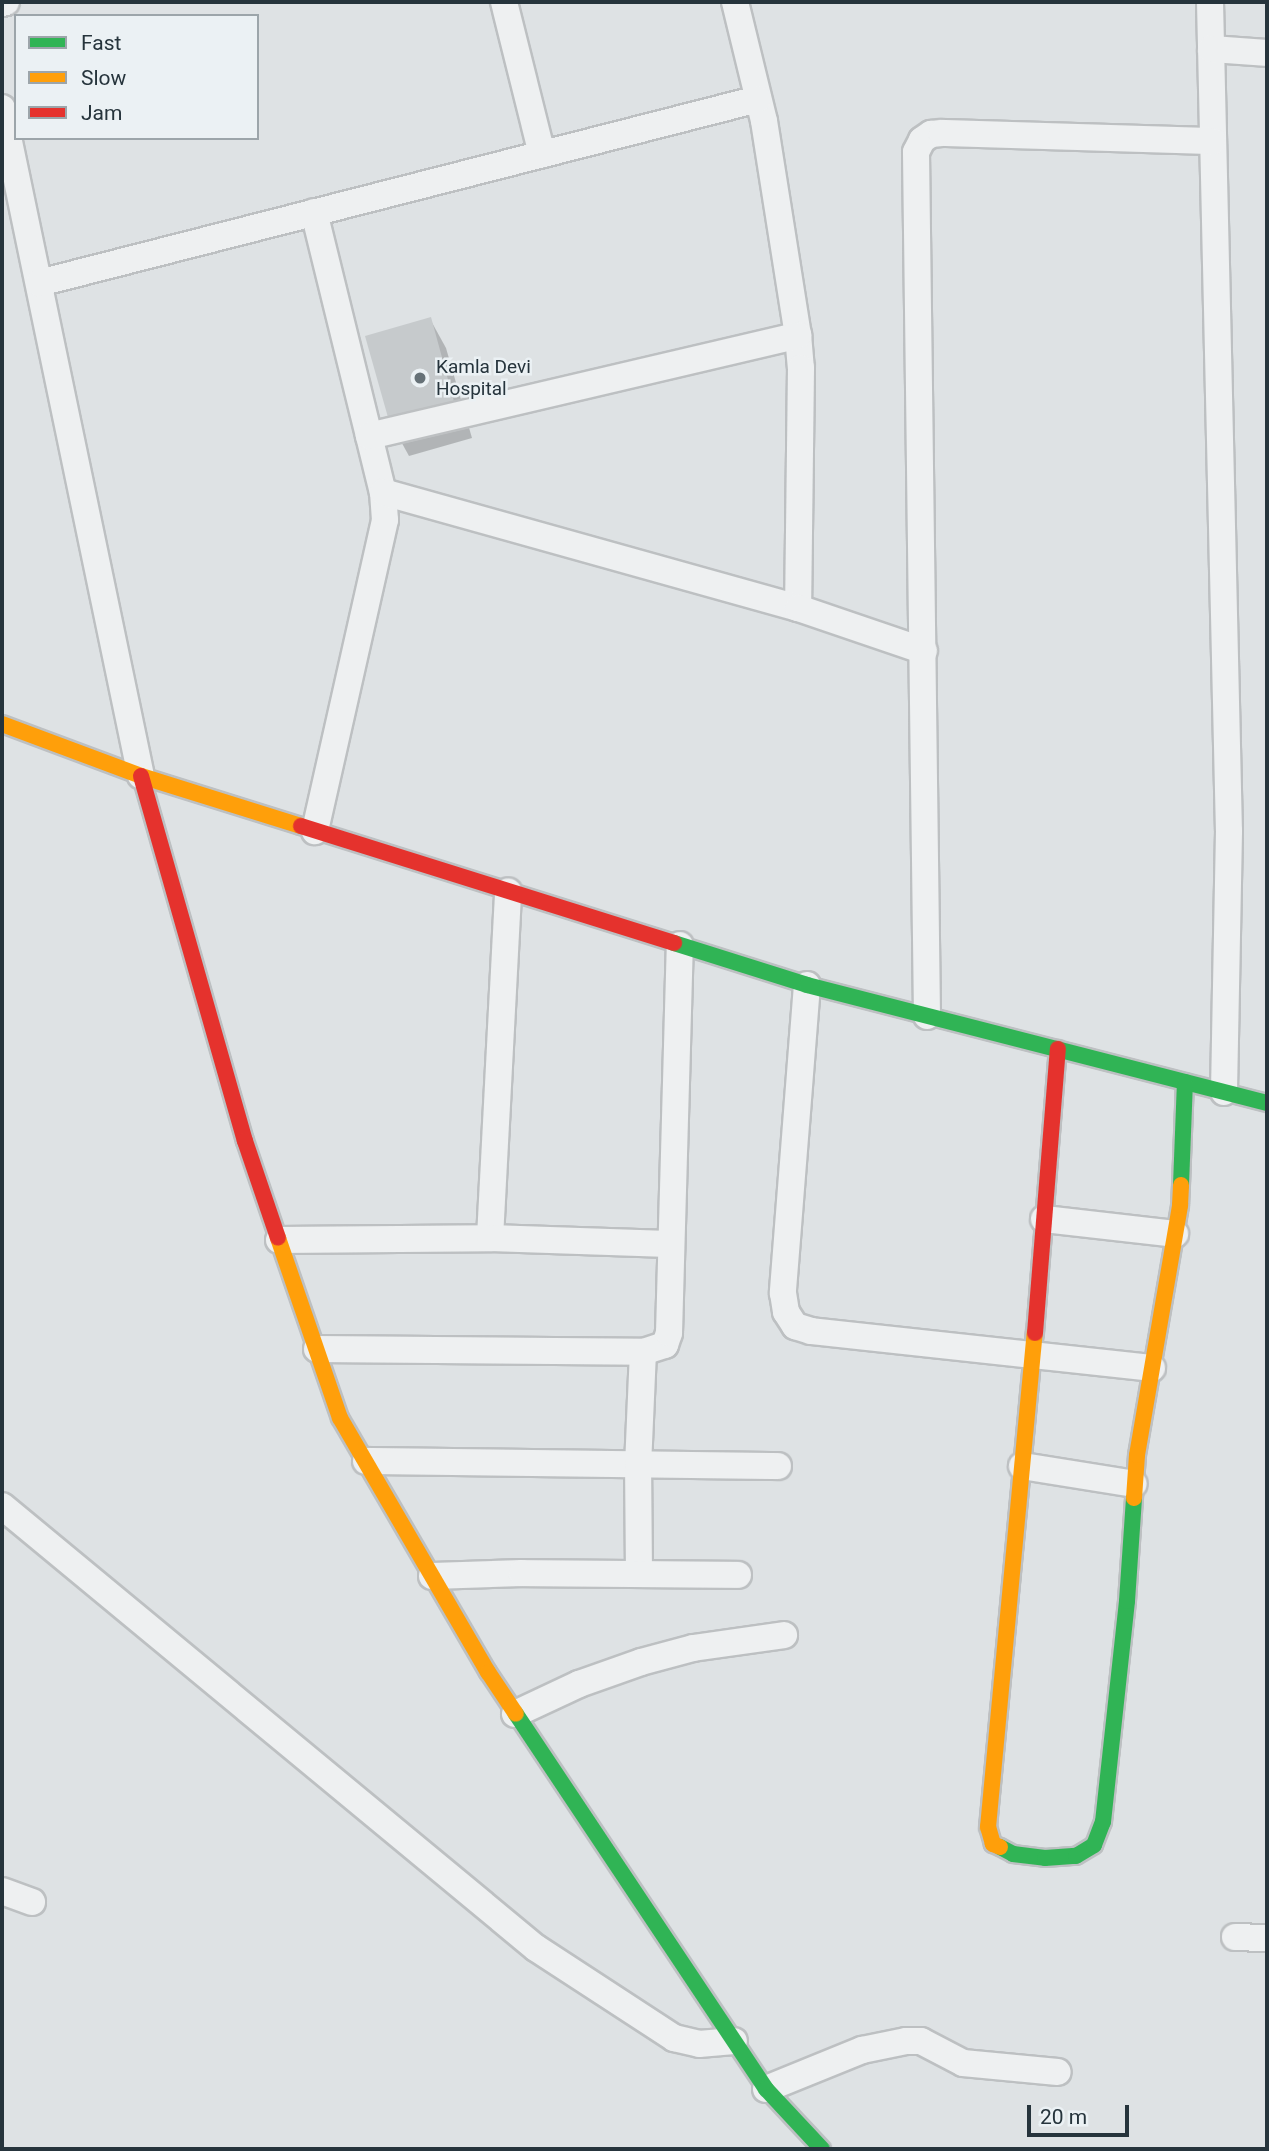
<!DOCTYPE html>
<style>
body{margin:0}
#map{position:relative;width:1269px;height:2151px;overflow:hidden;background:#dee2e4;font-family:Roboto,sans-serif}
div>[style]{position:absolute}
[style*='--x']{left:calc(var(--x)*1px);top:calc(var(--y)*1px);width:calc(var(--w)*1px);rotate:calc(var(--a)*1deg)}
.shadow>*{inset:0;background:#0003}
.building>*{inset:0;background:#c6cacc}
.roads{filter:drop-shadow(2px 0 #bdc0c2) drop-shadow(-2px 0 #bdc0c2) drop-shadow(0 2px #bdc0c2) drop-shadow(0 -2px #bdc0c2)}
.street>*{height:26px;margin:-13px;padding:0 13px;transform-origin:13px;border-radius:13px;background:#eef0f1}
.fast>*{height:16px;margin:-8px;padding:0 8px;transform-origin:8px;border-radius:8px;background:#30b455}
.slow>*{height:16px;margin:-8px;padding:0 8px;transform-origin:8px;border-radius:8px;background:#ff9f0a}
.jam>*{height:16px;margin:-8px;padding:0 8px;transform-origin:8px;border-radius:8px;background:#e5322d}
.dots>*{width:19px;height:19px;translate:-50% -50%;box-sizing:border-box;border:4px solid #ebf1f4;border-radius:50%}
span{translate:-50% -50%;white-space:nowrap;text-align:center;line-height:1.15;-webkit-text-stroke:5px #ebf1f4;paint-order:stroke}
.poi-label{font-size:19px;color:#26343c}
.left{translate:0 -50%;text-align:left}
.frame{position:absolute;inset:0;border:4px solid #26343c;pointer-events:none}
.legend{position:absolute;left:14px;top:14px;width:245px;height:126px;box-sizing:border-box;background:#ebf1f4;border:2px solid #9ca5aa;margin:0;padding:9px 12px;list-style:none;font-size:21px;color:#26343c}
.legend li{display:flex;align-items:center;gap:14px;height:35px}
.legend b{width:35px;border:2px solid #9ca5aa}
.scale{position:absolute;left:1027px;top:2105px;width:102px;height:32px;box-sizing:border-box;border:4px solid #26343c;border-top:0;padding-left:9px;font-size:21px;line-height:24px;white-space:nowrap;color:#26343c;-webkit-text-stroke:5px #ebf1f4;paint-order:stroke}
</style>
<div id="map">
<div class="shadow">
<div style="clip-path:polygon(430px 319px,446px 348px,472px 438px,409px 456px,393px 427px)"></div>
</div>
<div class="building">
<div style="clip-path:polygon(431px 317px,456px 409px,391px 428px,365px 336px)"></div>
</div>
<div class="roads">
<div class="street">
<div style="--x:504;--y:2;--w:157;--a:76"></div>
<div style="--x:735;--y:2;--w:122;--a:76.3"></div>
<div style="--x:764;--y:121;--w:217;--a:81"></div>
<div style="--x:798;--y:335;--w:33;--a:85"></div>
<div style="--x:801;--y:368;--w:240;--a:90.7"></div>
<div style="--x:1210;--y:2;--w:829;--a:88.69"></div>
<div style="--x:1229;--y:831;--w:261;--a:91.1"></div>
<div style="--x:2;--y:3;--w:4;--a:-14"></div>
<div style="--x:1211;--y:49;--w:56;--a:4.1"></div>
<div style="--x:2;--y:108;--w:682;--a:78.25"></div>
<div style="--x:314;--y:212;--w:288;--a:76.2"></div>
<div style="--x:383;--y:492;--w:28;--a:86"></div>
<div style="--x:385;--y:520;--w:319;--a:102.7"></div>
<div style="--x:39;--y:283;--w:742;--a:-14.35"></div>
<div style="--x:369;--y:436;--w:441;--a:-13.2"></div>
<div style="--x:383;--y:492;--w:431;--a:15.6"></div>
<div style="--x:798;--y:608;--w:133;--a:18.8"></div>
<div style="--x:807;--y:985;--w:309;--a:94.5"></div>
<div style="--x:783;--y:1293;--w:19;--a:81"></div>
<div style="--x:786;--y:1312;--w:17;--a:57"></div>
<div style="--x:795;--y:1326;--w:17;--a:17"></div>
<div style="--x:811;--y:1331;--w:343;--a:6.2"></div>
<div style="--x:927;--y:1016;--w:864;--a:-90.73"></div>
<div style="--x:916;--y:152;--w:13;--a:-63"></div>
<div style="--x:922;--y:140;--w:11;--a:-34"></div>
<div style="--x:931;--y:134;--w:11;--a:-5"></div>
<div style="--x:942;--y:133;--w:271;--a:1.7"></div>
<div style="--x:1044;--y:1219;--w:132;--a:6.5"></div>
<div style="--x:490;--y:1238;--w:347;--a:-87"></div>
<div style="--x:279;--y:1240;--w:211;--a:-0.5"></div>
<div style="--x:490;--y:1238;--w:179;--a:1.9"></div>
<div style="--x:317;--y:1349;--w:326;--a:0.5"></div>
<div style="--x:643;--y:1352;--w:23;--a:-18"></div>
<div style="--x:665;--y:1345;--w:13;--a:-72"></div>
<div style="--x:669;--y:1333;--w:388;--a:-88.4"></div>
<div style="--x:366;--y:1461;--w:412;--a:0.7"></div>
<div style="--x:1022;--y:1466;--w:113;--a:9.1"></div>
<div style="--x:2;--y:1506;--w:693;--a:39.62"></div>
<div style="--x:536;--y:1948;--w:165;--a:33.1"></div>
<div style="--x:674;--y:2038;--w:26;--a:13"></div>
<div style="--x:699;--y:2044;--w:35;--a:-5"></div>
<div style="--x:639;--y:1574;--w:108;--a:-90.5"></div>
<div style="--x:638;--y:1466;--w:114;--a:-87.5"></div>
<div style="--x:432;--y:1576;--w:90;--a:-1.9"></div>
<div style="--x:522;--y:1573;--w:216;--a:0.5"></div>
<div style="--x:515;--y:1714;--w:71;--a:-25.1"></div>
<div style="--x:579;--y:1684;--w:66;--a:-19.5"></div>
<div style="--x:641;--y:1662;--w:54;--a:-15.1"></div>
<div style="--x:693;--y:1648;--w:92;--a:-8.1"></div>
<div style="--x:2;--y:1891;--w:32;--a:20"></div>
<div style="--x:1235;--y:1937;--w:32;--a:2"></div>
<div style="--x:766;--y:2089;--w:104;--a:-22.1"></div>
<div style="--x:862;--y:2050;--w:45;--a:-11.6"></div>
<div style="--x:906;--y:2041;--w:15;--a:0"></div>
<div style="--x:921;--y:2041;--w:47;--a:27.6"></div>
<div style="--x:963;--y:2063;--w:95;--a:5.4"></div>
</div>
<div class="fast">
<div style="--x:674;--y:943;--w:139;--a:17.5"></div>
<div style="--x:807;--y:985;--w:475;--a:14.4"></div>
<div style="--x:1181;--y:1185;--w:103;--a:-87.8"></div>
<div style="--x:516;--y:1714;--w:451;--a:56.3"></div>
<div style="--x:766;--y:2089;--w:82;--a:47"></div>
<div style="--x:1000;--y:1847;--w:15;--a:28"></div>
<div style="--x:1013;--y:1854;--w:32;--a:7"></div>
<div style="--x:1045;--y:1858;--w:31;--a:-4"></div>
<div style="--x:1076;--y:1856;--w:21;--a:-31"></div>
<div style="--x:1094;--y:1845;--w:25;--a:-69"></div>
<div style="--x:1103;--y:1822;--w:222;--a:-83.8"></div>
<div style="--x:1127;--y:1601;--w:103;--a:-86.1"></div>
</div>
<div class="slow">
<div style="--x:2;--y:724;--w:148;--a:20.5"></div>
<div style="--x:141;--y:776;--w:168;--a:17.4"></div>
<div style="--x:278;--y:1238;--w:190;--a:71"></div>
<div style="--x:340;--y:1418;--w:294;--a:59.8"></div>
<div style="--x:488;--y:1672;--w:50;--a:56.3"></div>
<div style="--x:1134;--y:1498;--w:43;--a:-86"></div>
<div style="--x:1137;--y:1455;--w:254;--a:-80.2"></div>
<div style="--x:1180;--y:1205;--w:20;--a:-87"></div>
<div style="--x:1000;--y:1847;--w:8;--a:-157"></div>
<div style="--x:993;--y:1844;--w:18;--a:-106"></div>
<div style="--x:988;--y:1827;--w:496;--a:-84.6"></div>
</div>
<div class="jam">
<div style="--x:141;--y:776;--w:380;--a:74.1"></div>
<div style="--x:245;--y:1141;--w:102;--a:71.2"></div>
<div style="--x:301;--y:826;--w:391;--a:17.4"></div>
<div style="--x:1035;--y:1333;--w:285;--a:-85.4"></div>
</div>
</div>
<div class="dots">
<div style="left:420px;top:378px;background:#667177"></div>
</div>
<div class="poi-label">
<span class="left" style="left:436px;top:378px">Kamla Devi<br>Hospital</span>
</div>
<div class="frame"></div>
<ul class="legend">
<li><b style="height:9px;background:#30b455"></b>Fast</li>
<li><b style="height:9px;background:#ff9f0a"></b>Slow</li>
<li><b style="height:9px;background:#e5322d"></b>Jam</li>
</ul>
<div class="scale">20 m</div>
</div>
